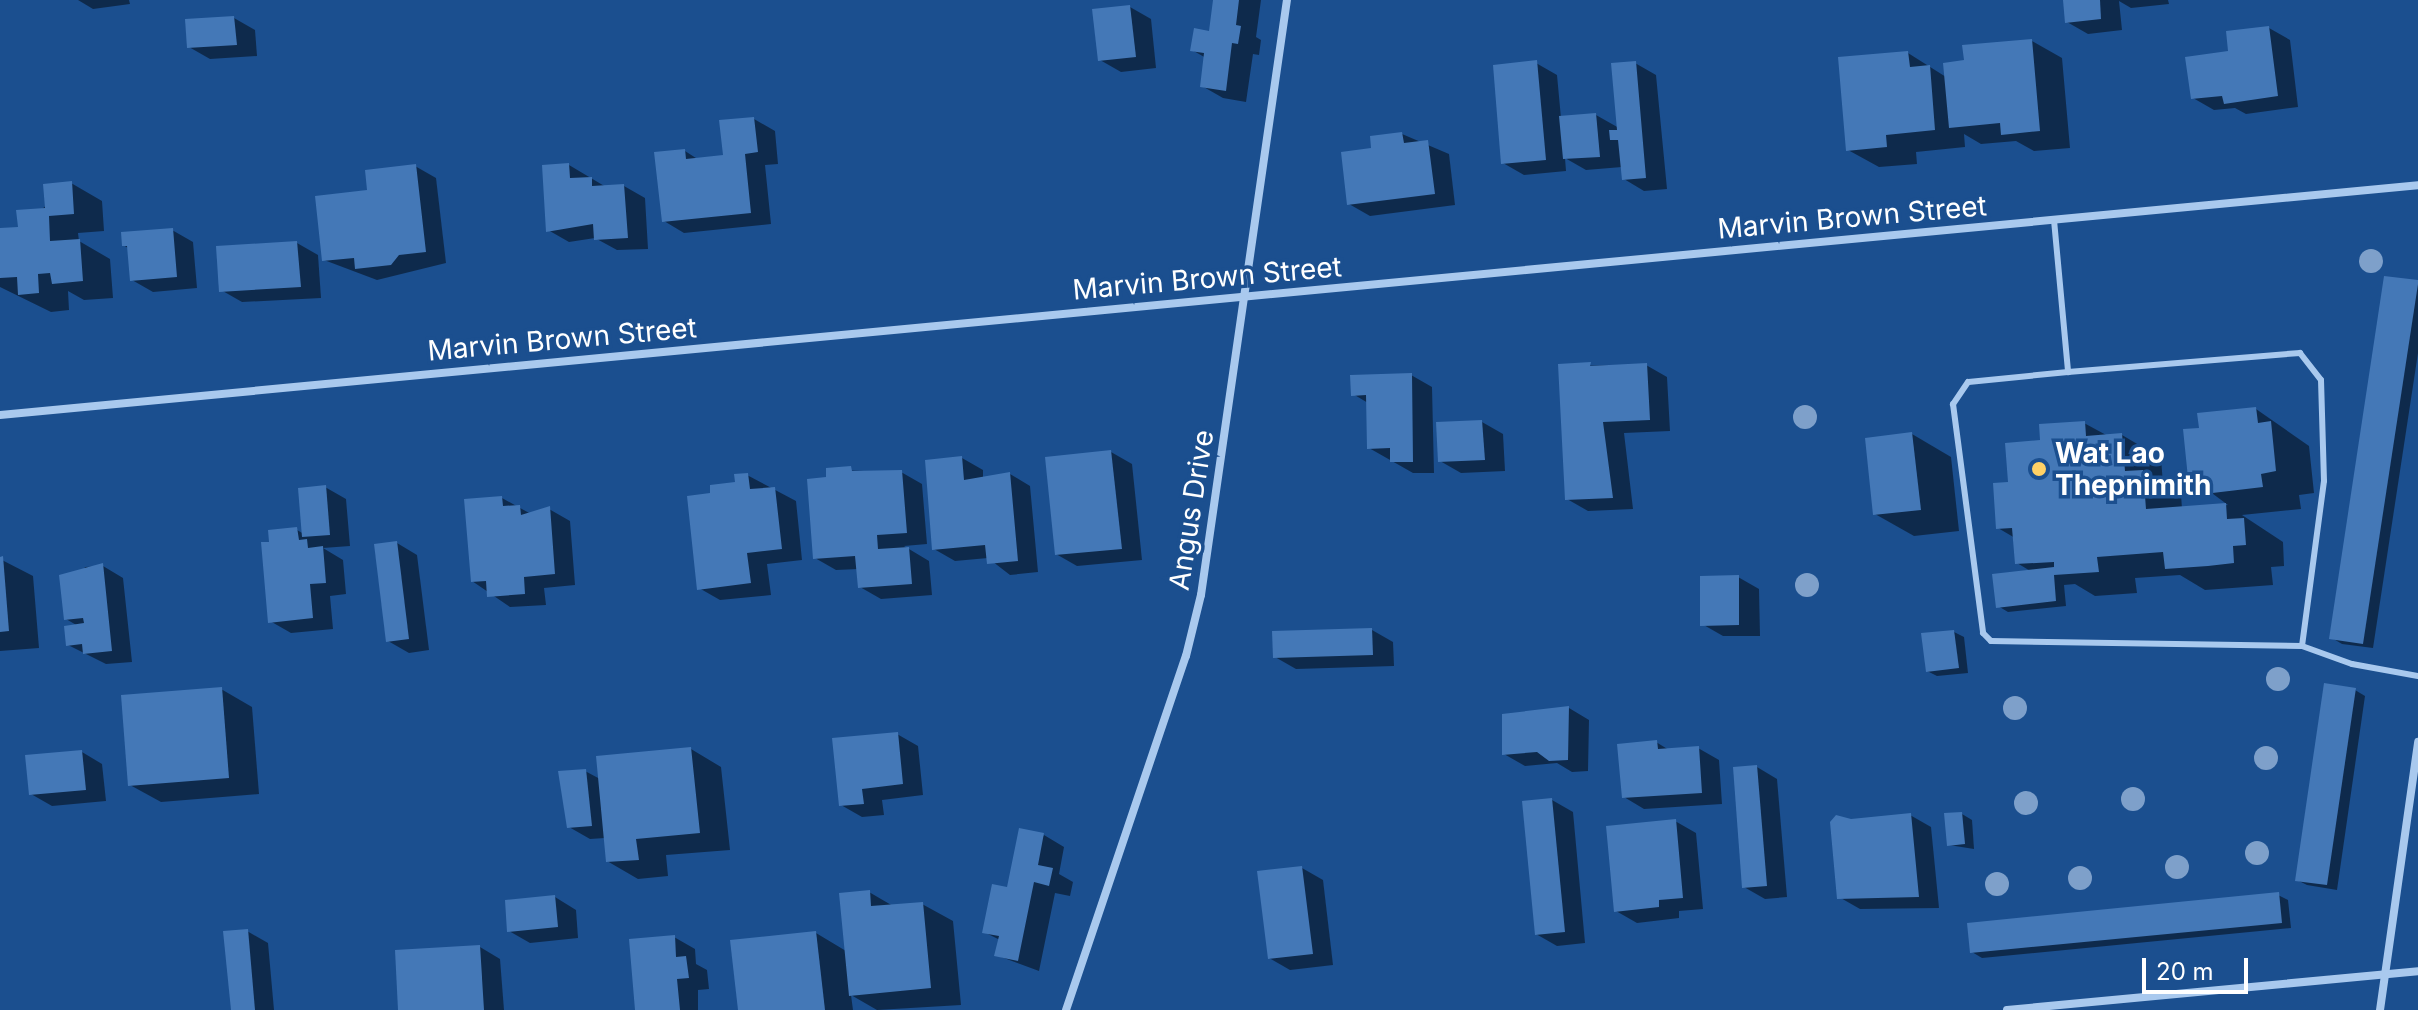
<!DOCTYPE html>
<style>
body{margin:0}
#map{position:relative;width:2418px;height:1010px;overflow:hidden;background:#1b4f8f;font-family:Inter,sans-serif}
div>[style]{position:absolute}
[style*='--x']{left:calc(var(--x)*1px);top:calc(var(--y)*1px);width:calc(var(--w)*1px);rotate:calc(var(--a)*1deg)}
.shadow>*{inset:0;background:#0007}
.building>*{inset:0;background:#4478b7}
.service>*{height:6px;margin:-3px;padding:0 3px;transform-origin:3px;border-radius:3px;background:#a9c9ee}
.minor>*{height:8px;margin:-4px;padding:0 4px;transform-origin:4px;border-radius:4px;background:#a9c9ee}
.trees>*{width:24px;height:24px;margin:-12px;border-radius:50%;background:#7ea0ca}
.dots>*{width:22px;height:22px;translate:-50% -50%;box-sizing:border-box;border:4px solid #1b4f8f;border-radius:50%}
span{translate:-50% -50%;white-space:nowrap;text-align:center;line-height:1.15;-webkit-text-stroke:7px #1b4f8f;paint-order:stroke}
.street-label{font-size:28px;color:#fff}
.poi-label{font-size:28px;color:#fff;font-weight:700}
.left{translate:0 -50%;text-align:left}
.scale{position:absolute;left:2142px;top:958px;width:106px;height:36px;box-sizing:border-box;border:4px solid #fff;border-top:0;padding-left:10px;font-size:24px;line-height:28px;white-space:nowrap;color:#fff;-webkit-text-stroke:6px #1b4f8f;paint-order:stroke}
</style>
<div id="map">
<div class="shadow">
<div style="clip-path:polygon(78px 0,129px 0,130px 4px,93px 9px)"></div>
<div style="clip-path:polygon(1215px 0,1261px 0,1256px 37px,1261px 40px,1259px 55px,1253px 54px,1246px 102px,1223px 98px,1202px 86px,1206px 58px,1192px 50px,1210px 33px)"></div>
<div style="clip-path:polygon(2065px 0,2168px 0,2169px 4px,2131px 8px,2119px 1px,2122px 30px,2088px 34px,2067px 22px)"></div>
<div style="clip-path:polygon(1130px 7px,1151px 19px,1156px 68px,1121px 72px,1100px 60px)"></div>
<div style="clip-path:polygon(234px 18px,255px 30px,257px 56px,210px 59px,189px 47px)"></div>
<div style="clip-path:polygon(2269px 28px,2290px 40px,2298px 107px,2246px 114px,2235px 108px,2214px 110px,2193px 98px,2230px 53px)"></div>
<div style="clip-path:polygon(2032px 41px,2062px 58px,2070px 148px,2034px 151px,2016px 141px,1981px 144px,1964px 134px,1965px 147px,1916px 152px,1917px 164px,1879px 167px,1848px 150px,1908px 53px,1946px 77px,1966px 62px)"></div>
<div style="clip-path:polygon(1536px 63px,1557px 75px,1561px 118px,1596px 115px,1619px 128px,1635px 63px,1656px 75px,1667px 189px,1644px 191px,1624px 179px,1622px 167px,1586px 170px,1565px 158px,1566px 171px,1524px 175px,1503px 163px)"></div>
<div style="clip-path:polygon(754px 119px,775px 131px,778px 164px,765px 165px,771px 224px,684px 233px,664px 221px,685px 151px,699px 160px,725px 157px)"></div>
<div style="clip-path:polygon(1402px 134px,1449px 154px,1455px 205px,1370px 216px,1349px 204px,1374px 150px)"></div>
<div style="clip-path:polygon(569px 165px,606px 187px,624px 186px,645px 198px,648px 249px,617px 250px,595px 238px,569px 242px,548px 230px)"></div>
<div style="clip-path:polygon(415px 166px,436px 178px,446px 263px,377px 280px,324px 260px,370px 192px)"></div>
<div style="clip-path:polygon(71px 183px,102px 201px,104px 231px,78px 233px,79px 241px,110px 259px,113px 298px,84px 300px,68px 291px,69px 310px,51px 312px,0 287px,0 230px,20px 229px)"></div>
<div style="clip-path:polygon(172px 230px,193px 242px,197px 288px,153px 292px,132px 280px,130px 249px,123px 245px)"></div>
<div style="clip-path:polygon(297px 243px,318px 255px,321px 298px,242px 302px,221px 290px)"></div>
<div style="clip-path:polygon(2418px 282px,2418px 353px,2373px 648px,2342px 644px,2332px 638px)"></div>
<div style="clip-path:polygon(1646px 365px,1667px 377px,1670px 431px,1624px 433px,1633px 509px,1588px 511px,1567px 499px,1560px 366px)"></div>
<div style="clip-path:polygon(1411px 375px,1432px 387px,1434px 473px,1413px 473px,1369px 448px,1368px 403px,1353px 394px)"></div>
<div style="clip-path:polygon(2256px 409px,2309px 446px,2314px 493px,2299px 495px,2301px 509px,2242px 515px,2283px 542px,2284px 566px,2271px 567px,2273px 585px,2205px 590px,2180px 575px,2135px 578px,2137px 593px,2095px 596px,2075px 584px,2064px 585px,2066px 606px,2008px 612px,1998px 606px,2032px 572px,2017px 563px,2015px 538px,1998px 528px,2010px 483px,2042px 442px,2084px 423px,2108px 436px,2122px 435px,2161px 458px,2163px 484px,2181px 494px,2182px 509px,2228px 505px,2190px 477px,2201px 430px)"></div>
<div style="clip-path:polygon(1482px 422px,1503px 434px,1505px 471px,1461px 473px,1440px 461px)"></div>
<div style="clip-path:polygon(1912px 434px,1951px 457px,1959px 531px,1914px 536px,1875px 514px)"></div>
<div style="clip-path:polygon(1111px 452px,1132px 464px,1142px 560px,1077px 566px,1056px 554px)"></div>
<div style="clip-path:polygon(962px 458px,983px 470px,983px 478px,1010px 474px,1030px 486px,1038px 572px,1010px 575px,988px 558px,955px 561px,934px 549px)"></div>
<div style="clip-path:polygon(828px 470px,901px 472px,922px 484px,927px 544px,904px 546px,929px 561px,932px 595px,881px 599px,860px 587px,859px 569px,836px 570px,815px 558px)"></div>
<div style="clip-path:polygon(747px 475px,796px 501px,802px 560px,767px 564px,771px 595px,720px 600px,699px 588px,737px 484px)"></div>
<div style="clip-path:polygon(325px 487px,346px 499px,350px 546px,323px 548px,343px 560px,346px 594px,330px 596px,333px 629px,291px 633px,270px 621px,271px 543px,297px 530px,304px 534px)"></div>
<div style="clip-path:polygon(502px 498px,531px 514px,549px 509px,570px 521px,575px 585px,544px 588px,546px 605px,510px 607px,472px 581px)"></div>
<div style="clip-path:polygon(397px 543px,417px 555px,429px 650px,409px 653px,388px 641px)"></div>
<div style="clip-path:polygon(0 559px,33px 576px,39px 648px,0 651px)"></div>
<div style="clip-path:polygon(103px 566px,123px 578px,132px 662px,106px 664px,68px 645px,78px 626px,66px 619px,85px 567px)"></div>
<div style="clip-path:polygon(1738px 577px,1759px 589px,1760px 636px,1723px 636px,1702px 624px)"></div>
<div style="clip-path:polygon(1372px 630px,1393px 642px,1394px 666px,1296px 669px,1275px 657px)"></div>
<div style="clip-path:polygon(1954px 632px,1964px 637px,1968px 673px,1937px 676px,1927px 671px)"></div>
<div style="clip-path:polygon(221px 689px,252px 707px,259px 794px,161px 802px,130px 785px)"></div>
<div style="clip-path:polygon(2355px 690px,2365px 696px,2337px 890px,2307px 885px,2297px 880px)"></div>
<div style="clip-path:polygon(1569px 708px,1589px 720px,1588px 771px,1572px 772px,1557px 763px,1525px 766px,1504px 754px)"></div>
<div style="clip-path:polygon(897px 734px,918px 746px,923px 795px,882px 800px,884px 815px,862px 817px,841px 805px)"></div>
<div style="clip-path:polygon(1656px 742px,1669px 750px,1698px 748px,1719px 760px,1722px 804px,1644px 809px,1624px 797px)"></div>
<div style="clip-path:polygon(691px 749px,721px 767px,730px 850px,666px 855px,668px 876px,638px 879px,607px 861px,605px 838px,590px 839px,569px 827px,585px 771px,600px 779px)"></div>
<div style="clip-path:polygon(82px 752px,102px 764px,106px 801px,52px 806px,31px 794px)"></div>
<div style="clip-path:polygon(1757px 767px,1777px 779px,1787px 897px,1765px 899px,1744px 887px)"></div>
<div style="clip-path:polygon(1552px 800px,1573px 812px,1585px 943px,1557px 946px,1536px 934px)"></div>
<div style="clip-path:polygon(1962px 814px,1972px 820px,1974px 849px,1949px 845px)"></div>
<div style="clip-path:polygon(1910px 815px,1931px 827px,1939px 908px,1860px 909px,1839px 897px)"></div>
<div style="clip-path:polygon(1675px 821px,1696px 833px,1703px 909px,1679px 911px,1679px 918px,1637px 923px,1616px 911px)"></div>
<div style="clip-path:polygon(1044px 835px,1064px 847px,1059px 874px,1073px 882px,1070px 896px,1055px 893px,1039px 971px,996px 955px,1000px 940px,984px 932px)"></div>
<div style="clip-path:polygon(1302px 868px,1323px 880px,1333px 965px,1290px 970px,1269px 958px)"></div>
<div style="clip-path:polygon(869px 892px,893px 906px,922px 904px,953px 921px,961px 1005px,877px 1010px,851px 995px,853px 1010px,740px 1010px,816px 933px,846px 951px)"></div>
<div style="clip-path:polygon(2278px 895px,2288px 900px,2291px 928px,1982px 958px,1972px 952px)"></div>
<div style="clip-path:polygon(555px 897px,576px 910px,578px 938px,530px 943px,509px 931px)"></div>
<div style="clip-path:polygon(247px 931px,268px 943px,274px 1010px,233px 1010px)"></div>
<div style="clip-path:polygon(674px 937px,695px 949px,696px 964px,707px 970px,709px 989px,698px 990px,698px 1010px,637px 1010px)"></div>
<div style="clip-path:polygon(480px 947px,500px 959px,504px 1010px,400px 1010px)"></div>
</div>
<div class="building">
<div style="clip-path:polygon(1213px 0,1239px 0,1236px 25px,1241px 26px,1238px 44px,1232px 43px,1226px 91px,1200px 87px,1204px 53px,1190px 51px,1194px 28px,1209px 31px)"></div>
<div style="clip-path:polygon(2063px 0,2100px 0,2101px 19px,2065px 23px)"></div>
<div style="clip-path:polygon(1130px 5px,1136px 57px,1098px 61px,1092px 9px)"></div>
<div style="clip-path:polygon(234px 16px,237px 45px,187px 48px,185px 19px)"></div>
<div style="clip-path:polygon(2269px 26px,2278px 96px,2224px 104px,2222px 96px,2191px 99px,2185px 57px,2228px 51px,2226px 31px)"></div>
<div style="clip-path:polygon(2032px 39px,2040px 131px,2001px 135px,2000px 123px,1949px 128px,1943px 63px,1964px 60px,1962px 45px)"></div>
<div style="clip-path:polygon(1908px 51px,1910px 67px,1930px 65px,1935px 130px,1886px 135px,1887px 147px,1846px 151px,1838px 57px)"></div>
<div style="clip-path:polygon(1537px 60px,1546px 160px,1501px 164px,1493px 65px)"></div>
<div style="clip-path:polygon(1636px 61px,1646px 178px,1622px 180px,1618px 140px,1610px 140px,1609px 130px,1617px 130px,1611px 63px)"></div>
<div style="clip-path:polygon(1596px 113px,1600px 157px,1563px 159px,1559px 116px)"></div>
<div style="clip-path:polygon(754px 117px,758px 152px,745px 154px,751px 213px,662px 222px,654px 152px,685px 149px,686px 159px,723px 155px,719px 120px)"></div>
<div style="clip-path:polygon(1402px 132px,1404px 143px,1428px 140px,1435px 194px,1347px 205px,1341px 152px,1371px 148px,1370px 136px)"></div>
<div style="clip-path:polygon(569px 163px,570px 178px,592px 177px,592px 186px,624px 184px,628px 238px,594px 240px,593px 224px,546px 232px,542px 165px)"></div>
<div style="clip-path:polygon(416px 164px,426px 252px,399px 255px,391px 265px,355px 269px,354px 258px,322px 261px,315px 196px,367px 190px,365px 170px)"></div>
<div style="clip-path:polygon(72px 181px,74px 214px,49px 216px,50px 241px,80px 239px,83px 281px,52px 284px,50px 273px,38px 274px,39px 293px,18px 295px,17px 277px,0 278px,0 228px,18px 227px,16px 210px,45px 208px,43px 184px)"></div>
<div style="clip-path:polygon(173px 228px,177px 277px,130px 281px,127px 246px,122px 246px,121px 232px)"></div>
<div style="clip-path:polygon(297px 241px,301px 287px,219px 292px,216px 246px)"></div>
<div style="clip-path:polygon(2384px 276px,2418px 280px,2418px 284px,2363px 644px,2329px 639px)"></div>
<div style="clip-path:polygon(1591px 362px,1590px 366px,1647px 363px,1650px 420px,1603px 422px,1613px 498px,1565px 500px,1558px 364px)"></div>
<div style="clip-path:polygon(1412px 373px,1413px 462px,1390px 462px,1390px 448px,1367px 449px,1366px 395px,1351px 396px,1350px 375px)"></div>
<div style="clip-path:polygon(2256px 407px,2258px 423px,2271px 421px,2276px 471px,2261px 474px,2263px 487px,2204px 494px,2202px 477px,2188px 478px,2183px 429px,2199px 428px,2197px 413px)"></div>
<div style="clip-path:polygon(1482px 420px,1485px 460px,1438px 462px,1436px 422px)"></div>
<div style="clip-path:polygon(2085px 421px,2086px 436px,2122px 433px,2125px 471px,2143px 470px,2146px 509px,2226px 503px,2227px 519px,2244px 518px,2246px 545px,2233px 546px,2234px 563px,2208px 566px,2165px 569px,2163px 552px,2097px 557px,2099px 572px,2054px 575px,2056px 601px,1996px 608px,1992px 574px,2054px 567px,2054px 562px,2015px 564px,2012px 528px,1996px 529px,1993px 483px,2008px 482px,2005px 443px,2040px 440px,2039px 424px)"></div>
<div style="clip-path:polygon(1912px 432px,1921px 510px,1873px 515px,1865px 438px)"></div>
<div style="clip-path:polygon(1111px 450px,1122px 549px,1055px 555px,1045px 457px)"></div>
<div style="clip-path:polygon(962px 456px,964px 480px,1010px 472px,1018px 561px,987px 564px,985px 545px,932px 550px,925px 460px)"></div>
<div style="clip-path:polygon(851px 466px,852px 471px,902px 470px,907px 533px,877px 535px,878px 549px,909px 547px,912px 584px,858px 588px,855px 556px,813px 559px,807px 479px,826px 477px,826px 468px)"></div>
<div style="clip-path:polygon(748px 473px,750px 489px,775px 487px,782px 549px,747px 553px,751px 583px,697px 590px,687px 496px,710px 493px,710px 485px,735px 482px,734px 474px)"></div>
<div style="clip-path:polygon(326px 485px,330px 535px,302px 537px,298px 488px)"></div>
<div style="clip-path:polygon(502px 496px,503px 506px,520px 505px,521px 515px,550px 506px,555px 574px,524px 577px,525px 594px,487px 597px,486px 581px,471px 582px,464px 499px)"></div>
<div style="clip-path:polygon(297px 527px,299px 540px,307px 539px,308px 548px,323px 546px,326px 583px,310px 584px,313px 618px,268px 623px,261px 542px,269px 542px,268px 530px)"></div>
<div style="clip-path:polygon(397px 541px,409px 639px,386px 642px,374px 544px)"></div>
<div style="clip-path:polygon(3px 556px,9px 631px,0 632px,0 557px)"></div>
<div style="clip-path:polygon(103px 563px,112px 651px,83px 654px,82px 644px,66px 646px,64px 626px,84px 623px,83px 618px,64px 620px,59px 575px)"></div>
<div style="clip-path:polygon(1739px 575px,1739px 625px,1700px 626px,1700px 576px)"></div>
<div style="clip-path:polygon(1372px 628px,1373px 655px,1273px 658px,1272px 631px)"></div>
<div style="clip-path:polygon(1954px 630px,1959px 668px,1926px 672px,1921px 633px)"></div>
<div style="clip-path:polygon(2324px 683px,2356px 688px,2327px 885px,2295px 881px)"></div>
<div style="clip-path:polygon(222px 687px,229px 778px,128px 786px,121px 695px)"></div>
<div style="clip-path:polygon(1569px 706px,1568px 760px,1549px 761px,1537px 752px,1502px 755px,1502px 714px)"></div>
<div style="clip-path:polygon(898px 732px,903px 784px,862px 789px,864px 804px,839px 806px,832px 738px)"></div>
<div style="clip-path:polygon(1657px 740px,1658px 749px,1699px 746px,1702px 793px,1622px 798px,1617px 744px)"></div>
<div style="clip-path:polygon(691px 747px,700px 833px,636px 839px,639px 860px,606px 862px,596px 756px)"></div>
<div style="clip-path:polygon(82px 750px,86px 790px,29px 795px,25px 755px)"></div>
<div style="clip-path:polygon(1757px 765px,1767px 886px,1742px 888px,1733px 767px)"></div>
<div style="clip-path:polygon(586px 769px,592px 826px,567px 828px,558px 771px)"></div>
<div style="clip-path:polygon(1552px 798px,1565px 932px,1535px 935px,1522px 801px)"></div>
<div style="clip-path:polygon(1962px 812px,1965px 844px,1947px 846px,1944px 813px)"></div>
<div style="clip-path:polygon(1911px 813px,1919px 897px,1837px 899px,1830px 822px,1836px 815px,1851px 819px)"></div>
<div style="clip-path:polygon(1676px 819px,1683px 898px,1659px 900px,1659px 907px,1614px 912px,1606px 826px)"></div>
<div style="clip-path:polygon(1019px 828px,1044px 833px,1038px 865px,1053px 868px,1049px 886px,1034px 882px,1018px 961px,994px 956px,999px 936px,982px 933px,992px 884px,1007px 887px)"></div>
<div style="clip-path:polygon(1302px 866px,1313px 954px,1268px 959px,1257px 871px)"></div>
<div style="clip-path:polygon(870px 890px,871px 906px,923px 902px,931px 988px,849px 996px,839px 893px)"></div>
<div style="clip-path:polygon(2279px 892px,2282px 923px,1970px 953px,1967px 923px)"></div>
<div style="clip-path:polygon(555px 895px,558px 927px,507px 932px,505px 900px)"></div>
<div style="clip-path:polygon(248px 929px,255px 1010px,231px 1010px,223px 931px)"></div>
<div style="clip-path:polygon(816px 931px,825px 1010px,738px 1010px,730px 940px)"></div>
<div style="clip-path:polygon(675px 935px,676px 957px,686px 956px,689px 978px,677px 979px,680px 1010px,635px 1010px,629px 939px)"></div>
<div style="clip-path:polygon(480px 945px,484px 1010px,398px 1010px,395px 950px)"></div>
</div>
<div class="service">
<div style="--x:2054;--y:220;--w:153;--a:84.7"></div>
<div style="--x:2068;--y:372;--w:233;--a:-4.7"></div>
<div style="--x:2300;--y:353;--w:34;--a:52"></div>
<div style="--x:2321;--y:380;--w:101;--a:88.3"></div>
<div style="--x:2324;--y:481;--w:166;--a:97.6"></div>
<div style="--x:2302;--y:646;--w:53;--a:19.8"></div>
<div style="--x:2352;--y:664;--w:67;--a:10.3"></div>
<div style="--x:2068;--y:372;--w:100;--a:174.3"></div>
<div style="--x:1968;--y:382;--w:27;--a:124"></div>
<div style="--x:1953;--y:404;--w:231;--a:82.5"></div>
<div style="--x:1983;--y:633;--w:11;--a:45"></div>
<div style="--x:1991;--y:641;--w:311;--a:0.9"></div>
</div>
<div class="minor">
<div style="--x:0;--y:415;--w:2429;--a:-5.43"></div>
<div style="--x:1066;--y:1010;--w:374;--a:-71.3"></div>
<div style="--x:1186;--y:656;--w:63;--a:-76.2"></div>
<div style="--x:1201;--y:595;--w:601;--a:-81.78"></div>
<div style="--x:2007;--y:1010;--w:413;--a:-5.4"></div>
<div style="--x:2380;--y:1010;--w:271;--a:-81.9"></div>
</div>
<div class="trees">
<div style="left:2371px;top:261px"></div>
<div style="left:1805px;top:417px"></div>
<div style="left:1807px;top:585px"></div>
<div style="left:2278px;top:679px"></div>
<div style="left:2015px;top:708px"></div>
<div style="left:2266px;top:758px"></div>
<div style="left:2133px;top:799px"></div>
<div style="left:2026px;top:803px"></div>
<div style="left:2257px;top:853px"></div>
<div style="left:2177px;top:867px"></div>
<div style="left:2080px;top:878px"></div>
<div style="left:1997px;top:884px"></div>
</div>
<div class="dots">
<div style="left:2039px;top:469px;background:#ffd166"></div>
</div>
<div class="street-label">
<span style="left:1852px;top:217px;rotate:-5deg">Marvin Brown Street</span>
<span style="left:1207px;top:278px;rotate:-5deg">Marvin Brown Street</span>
<span style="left:562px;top:339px;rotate:-5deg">Marvin Brown Street</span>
<span style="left:1191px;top:510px;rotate:-81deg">Angus Drive</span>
</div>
<div class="poi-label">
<span class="left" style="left:2055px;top:469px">Wat Lao<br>Thepnimith</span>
</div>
<div class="scale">20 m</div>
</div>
